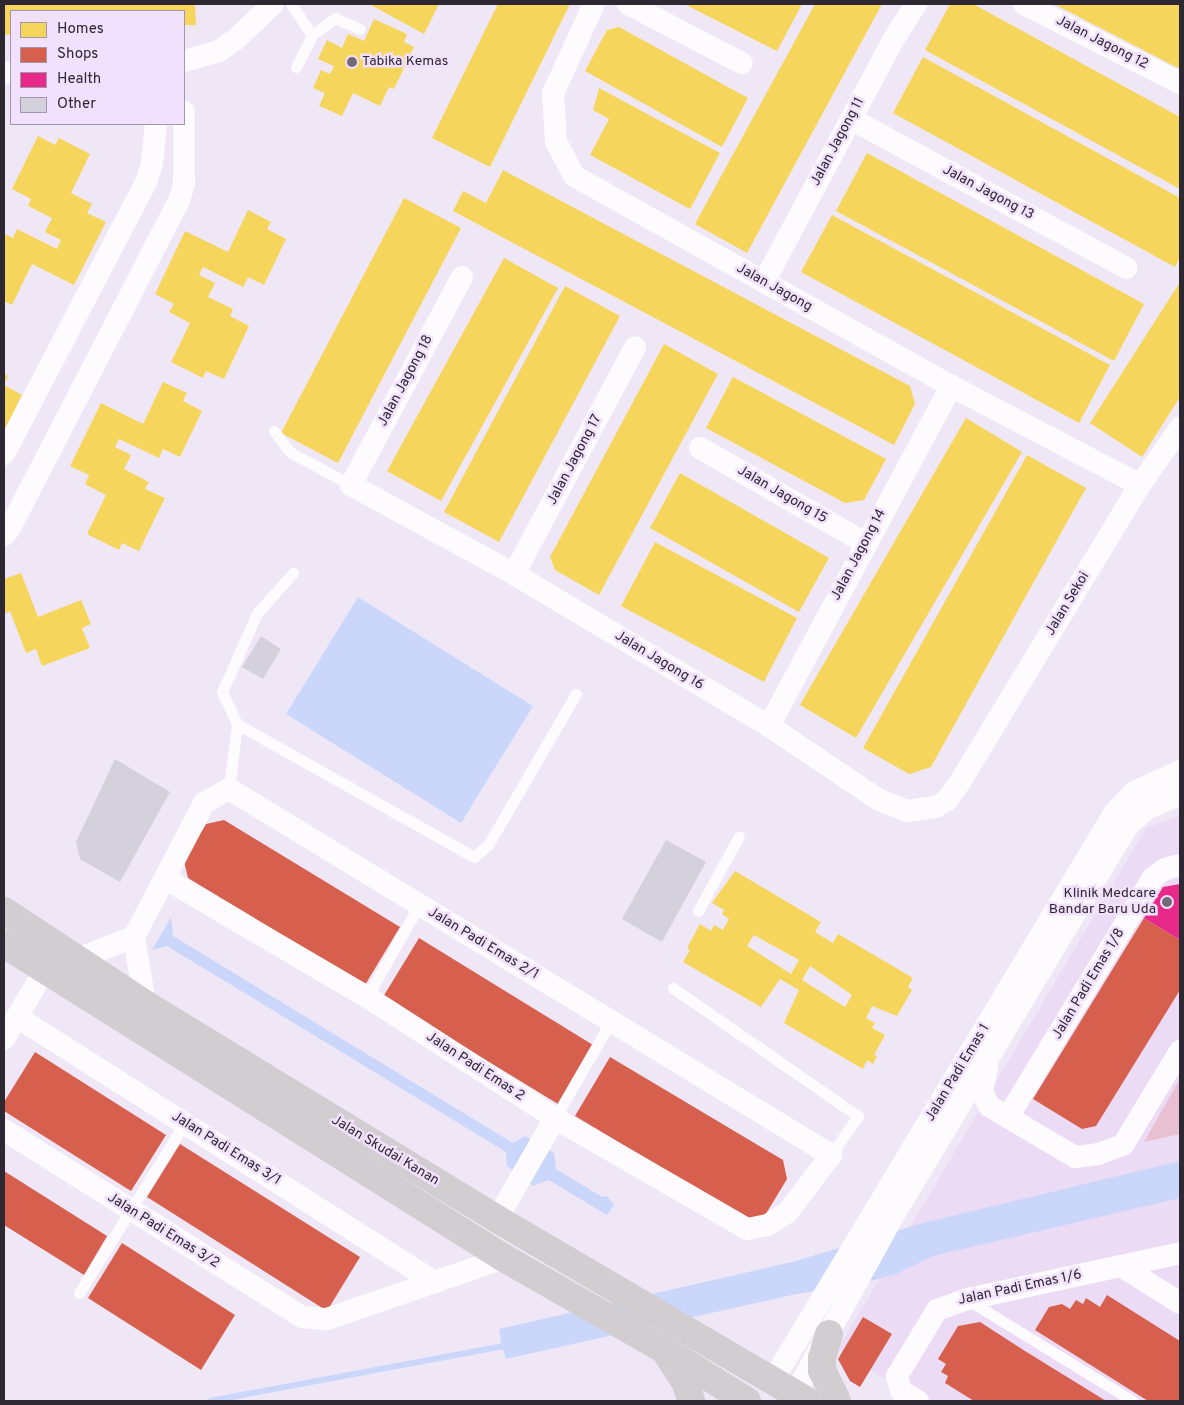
<!DOCTYPE html>
<style>
body{margin:0}
#map{position:relative;width:1184px;height:1405px;overflow:hidden;background:#f0e7f6;font-family:Overpass,sans-serif}
div>[style]{position:absolute}
[style*='--x']{left:calc(var(--x)*1px);top:calc(var(--y)*1px);width:calc(var(--w)*1px);rotate:calc(var(--a)*1deg)}
.built>*{inset:0;background:#ebdbf5}
.green>*{inset:0;background:#e9bfd2}
.water>*{inset:0;background:#cad7fb}
.homes>*{inset:0;background:#f6d55c}
.shops>*{inset:0;background:#d6604d}
.health>*{inset:0;background:#e7298a}
.stream>*{height:6px;margin:-3px;padding:0 3px;transform-origin:3px;border-radius:3px;background:#cad7fb}
.building>*{inset:0;background:#d4d0dc}
.lane>*{height:11px;margin:-5.5px;padding:0 5.5px;transform-origin:5.5px;border-radius:5.5px;background:#fdfbfe}
.street>*{height:22px;margin:-11px;padding:0 11px;transform-origin:11px;border-radius:11px;background:#fdfbfe}
.secondary>*{height:28px;margin:-14px;padding:0 14px;transform-origin:14px;border-radius:14px;background:#d1cdd1}
.dots>*{width:14px;height:14px;translate:-50% -50%;box-sizing:border-box;border:2px solid #f1e1fc;border-radius:50%}
span{translate:-50% -50%;white-space:nowrap;text-align:center;line-height:1.15;-webkit-text-stroke:5px #f1e1fc;paint-order:stroke}
.street-label{font-size:14px;color:#2e2832}
.poi-label{font-size:14px;color:#2e2832}
.left{translate:0 -50%;text-align:left}
.right{translate:-100% -50%;text-align:right}
.frame{position:absolute;inset:0;border:5px solid #2e2832;pointer-events:none}
.legend{position:absolute;left:10px;top:10px;width:175px;height:115px;box-sizing:border-box;background:#f1e1fc;border:1px solid #a397ab;margin:0;padding:6px 9px;list-style:none;font-size:15px;color:#2e2832}
.legend li{display:flex;align-items:center;gap:10px;height:25px}
.legend b{width:25px;border:1px solid #a397ab}
</style>
<div id="map">
<div class="built">
<div style="clip-path:polygon(1180px 816px,1180px 1401px,920px 1401px,838px 1349px,1146px 828px)"></div>
</div>
<div class="green">
<div style="clip-path:polygon(1180px 1079px,1180px 1134px,1144px 1142px)"></div>
</div>
<div class="water">
<div style="clip-path:polygon(358px 597px,533px 706px,461px 823px,286px 714px)"></div>
<div style="clip-path:polygon(171px 917px,173px 936px,513px 1143px,525px 1136px,554px 1153px,556px 1169px,602px 1197px,607px 1196px,614px 1205px,607px 1215px,549px 1180px,533px 1186px,507px 1166px,506px 1152px,167px 946px,152px 950px)"></div>
<div style="clip-path:polygon(1180px 1161px,1180px 1198px,933px 1256px,898px 1273px,871px 1281px,792px 1295px,506px 1359px,502px 1346px,499px 1329px,792px 1262px,923px 1223px)"></div>
</div>
<div class="homes">
<div style="clip-path:polygon(4px 4px,195px 4px,196px 25px,184px 25px,184px 11px,11px 11px,11px 34px,4px 35px)"></div>
<div style="clip-path:polygon(369px 4px,439px 4px,424px 34px)"></div>
<div style="clip-path:polygon(498px 4px,570px 4px,490px 167px,432px 138px)"></div>
<div style="clip-path:polygon(684px 4px,802px 4px,777px 51px)"></div>
<div style="clip-path:polygon(815px 4px,882px 4px,747px 253px,695px 224px)"></div>
<div style="clip-path:polygon(950px 4px,973px 4px,1180px 117px,1180px 189px,925px 50px)"></div>
<div style="clip-path:polygon(1054px 4px,1180px 4px,1180px 69px)"></div>
<div style="clip-path:polygon(374px 19px,407px 34px,404px 42px,414px 47px,394px 89px,389px 87px,380px 106px,353px 93px,342px 116px,319px 106px,325px 93px,313px 88px,321px 70px,330px 74px,334px 66px,318px 59px,327px 40px,342px 48px,348px 34px,364px 41px)"></div>
<div style="clip-path:polygon(619px 27px,748px 98px,722px 147px,585px 71px,607px 30px)"></div>
<div style="clip-path:polygon(923px 57px,1180px 198px,1180px 257px,1175px 267px,893px 113px)"></div>
<div style="clip-path:polygon(599px 88px,720px 153px,690px 209px,590px 155px,609px 119px,593px 110px)"></div>
<div style="clip-path:polygon(38px 136px,55px 145px,59px 138px,90px 154px,71px 193px,92px 204px,87px 213px,106px 222px,74px 285px,32px 264px,12px 305px,4px 301px,4px 234px,13px 238px,17px 229px,57px 249px,61px 240px,45px 232px,52px 218px,28px 206px,31px 199px,12px 189px)"></div>
<div style="clip-path:polygon(867px 153px,1144px 304px,1114px 361px,836px 211px)"></div>
<div style="clip-path:polygon(503px 170px,910px 386px,915px 404px,894px 445px,453px 211px,463px 191px,486px 203px)"></div>
<div style="clip-path:polygon(404px 198px,461px 228px,338px 463px,281px 433px)"></div>
<div style="clip-path:polygon(248px 210px,271px 222px,267px 229px,286px 239px,264px 285px,248px 277px,243px 287px,203px 267px,199px 275px,215px 283px,208px 297px,233px 309px,230px 316px,249px 326px,224px 379px,206px 371px,203px 378px,171px 362px,190px 323px,169px 312px,174px 304px,155px 294px,185px 231px,228px 252px)"></div>
<div style="clip-path:polygon(832px 215px,1110px 365px,1079px 423px,801px 272px)"></div>
<div style="clip-path:polygon(504px 258px,558px 288px,441px 501px,387px 471px)"></div>
<div style="clip-path:polygon(1180px 282px,1180px 397px,1142px 457px,1090px 423px)"></div>
<div style="clip-path:polygon(565px 286px,620px 316px,499px 542px,444px 512px)"></div>
<div style="clip-path:polygon(664px 344px,718px 374px,599px 595px,555px 570px,550px 557px)"></div>
<div style="clip-path:polygon(4px 374px,8px 376px,4px 385px,22px 395px,4px 432px)"></div>
<div style="clip-path:polygon(733px 377px,886px 459px,864px 500px,845px 503px,706px 428px)"></div>
<div style="clip-path:polygon(163px 382px,187px 393px,183px 401px,202px 411px,180px 457px,163px 449px,159px 458px,119px 439px,115px 447px,131px 455px,124px 469px,149px 482px,145px 489px,165px 498px,139px 551px,122px 543px,119px 550px,87px 534px,106px 495px,85px 484px,89px 475px,70px 466px,101px 403px,143px 424px)"></div>
<div style="clip-path:polygon(966px 418px,1022px 452px,856px 738px,800px 705px)"></div>
<div style="clip-path:polygon(1027px 455px,1086px 488px,931px 767px,909px 774px,863px 748px)"></div>
<div style="clip-path:polygon(680px 473px,829px 558px,799px 612px,650px 528px)"></div>
<div style="clip-path:polygon(655px 542px,797px 618px,764px 682px,621px 606px)"></div>
<div style="clip-path:polygon(21px 573px,38px 617px,81px 600px,91px 624px,82px 628px,90px 648px,42px 666px,36px 649px,26px 653px,10px 611px,4px 614px,4px 579px)"></div>
<div style="clip-path:polygon(evenodd,735px 871px,821px 922px,815px 932px,833px 943px,838px 934px,913px 978px,908px 987px,912px 990px,897px 1016px,872px 1006px,866px 1018px,875px 1023px,872px 1028px,885px 1035px,874px 1055px,877px 1056px,873px 1064px,867px 1060px,863px 1069px,784px 1023px,799px 990px,780px 979px,761px 1007px,683px 962px,690px 950px,687px 948px,700px 924px,711px 931px,714px 925px,723px 930px,729px 919px,722px 914px,724px 910px,712px 903px,735px 871px,754px 935px,799px 960px,791px 974px,747px 946px,754px 935px,735px 871px,810px 966px,852px 995px,845px 1007px,802px 980px,810px 966px)"></div>
</div>
<div class="shops">
<div style="clip-path:polygon(224px 820px,400px 927px,365px 985px,188px 878px,184px 861px,206px 824px)"></div>
<div style="clip-path:polygon(1144px 918px,1180px 940px,1180px 990px,1096px 1126px,1082px 1129px,1033px 1099px)"></div>
<div style="clip-path:polygon(419px 938px,593px 1045px,558px 1104px,383px 997px)"></div>
<div style="clip-path:polygon(35px 1052px,166px 1135px,131px 1191px,4px 1111px,4px 1102px)"></div>
<div style="clip-path:polygon(610px 1057px,783px 1160px,787px 1179px,764px 1217px,747px 1219px,575px 1116px)"></div>
<div style="clip-path:polygon(180px 1144px,360px 1257px,327px 1311px,147px 1197px)"></div>
<div style="clip-path:polygon(4px 1171px,107px 1236px,84px 1275px,4px 1225px)"></div>
<div style="clip-path:polygon(122px 1243px,235px 1315px,201px 1370px,88px 1298px)"></div>
<div style="clip-path:polygon(1107px 1295px,1180px 1341px,1180px 1401px,1148px 1401px,1035px 1330px,1049px 1307px,1062px 1304px,1070px 1309px,1076px 1300px,1083px 1304px,1086px 1298px,1100px 1307px)"></div>
<div style="clip-path:polygon(863px 1317px,892px 1334px,860px 1387px,850px 1381px,838px 1359px)"></div>
<div style="clip-path:polygon(980px 1322px,1025px 1351px,1106px 1401px,974px 1401px,945px 1383px,948px 1376px,941px 1372px,946px 1364px,938px 1359px,958px 1326px)"></div>
</div>
<div class="health">
<div style="clip-path:polygon(1180px 884px,1180px 940px,1144px 918px,1163px 887px)"></div>
</div>
<div class="stream">
<div style="--x:210;--y:1401;--w:303;--a:-10.6"></div>
</div>
<div class="building">
<div style="clip-path:polygon(261px 636px,281px 649px,263px 679px,242px 667px)"></div>
<div style="clip-path:polygon(115px 759px,170px 792px,120px 882px,80px 859px,76px 842px)"></div>
<div style="clip-path:polygon(666px 840px,706px 862px,662px 942px,622px 919px)"></div>
</div>
<div class="lane">
<div style="--x:291;--y:4;--w:37;--a:56"></div>
<div style="--x:296;--y:67;--w:36;--a:-63"></div>
<div style="--x:312;--y:35;--w:29;--a:-36"></div>
<div style="--x:335;--y:18;--w:27;--a:24"></div>
<div style="--x:274;--y:431;--w:26;--a:53"></div>
<div style="--x:290;--y:452;--w:69;--a:28.4"></div>
<div style="--x:237;--y:724;--w:272;--a:29.3"></div>
<div style="--x:474;--y:857;--w:18;--a:-41"></div>
<div style="--x:488;--y:845;--w:175;--a:-59.8"></div>
<div style="--x:229;--y:789;--w:65;--a:-83"></div>
<div style="--x:237;--y:724;--w:35;--a:-115"></div>
<div style="--x:222;--y:692;--w:86;--a:-66.1"></div>
<div style="--x:257;--y:613;--w:54;--a:-48"></div>
<div style="--x:698;--y:911;--w:85;--a:-61.3"></div>
<div style="--x:673;--y:988;--w:225;--a:34.7"></div>
<div style="--x:858;--y:1116;--w:47;--a:124.7"></div>
<div style="--x:367;--y:997;--w:106;--a:-60.5"></div>
<div style="--x:555;--y:1118;--w:112;--a:-60"></div>
<div style="--x:79;--y:1293;--w:200;--a:-58.1"></div>
<div style="--x:968;--y:1300;--w:193;--a:31.5"></div>
</div>
<div class="street">
<div style="--x:594;--y:4;--w:98;--a:114.7"></div>
<div style="--x:553;--y:93;--w:49;--a:86.5"></div>
<div style="--x:556;--y:142;--w:38;--a:62"></div>
<div style="--x:574;--y:176;--w:432;--a:29.1"></div>
<div style="--x:951;--y:386;--w:213;--a:27.6"></div>
<div style="--x:628;--y:4;--w:128;--a:27.4"></div>
<div style="--x:1024;--y:4;--w:175;--a:26.9"></div>
<div style="--x:184;--y:61;--w:36;--a:-16"></div>
<div style="--x:219;--y:51;--w:19;--a:-35"></div>
<div style="--x:235;--y:40;--w:52;--a:-43.5"></div>
<div style="--x:4;--y:73;--w:7;--a:-8"></div>
<div style="--x:851;--y:119;--w:313;--a:28.4"></div>
<div style="--x:462;--y:277;--w:236;--a:118.1"></div>
<div style="--x:351;--y:485;--w:186;--a:28.6"></div>
<div style="--x:514;--y:574;--w:297;--a:30.8"></div>
<div style="--x:769;--y:726;--w:133;--a:33.9"></div>
<div style="--x:879;--y:800;--w:30;--a:21"></div>
<div style="--x:907;--y:811;--w:29;--a:-8"></div>
<div style="--x:936;--y:807;--w:13;--a:-32"></div>
<div style="--x:947;--y:800;--w:22;--a:-54"></div>
<div style="--x:960;--y:782;--w:347;--a:-58.8"></div>
<div style="--x:1140;--y:485;--w:70;--a:-54.9"></div>
<div style="--x:764;--y:282;--w:272;--a:-61.9"></div>
<div style="--x:892;--y:42;--w:45;--a:-57.7"></div>
<div style="--x:700;--y:448;--w:190;--a:29.9"></div>
<div style="--x:4;--y:454;--w:307;--a:-62.4"></div>
<div style="--x:146;--y:182;--w:19;--a:-72"></div>
<div style="--x:152;--y:164;--w:40;--a:-84.3"></div>
<div style="--x:4;--y:535;--w:9;--a:-49"></div>
<div style="--x:10;--y:528;--w:368;--a:-62.7"></div>
<div style="--x:179;--y:201;--w:19;--a:-74"></div>
<div style="--x:184;--y:183;--w:71;--a:-90"></div>
<div style="--x:514;--y:574;--w:257;--a:-61.9"></div>
<div style="--x:769;--y:726;--w:386;--a:-61.8"></div>
<div style="--x:77;--y:959;--w:61;--a:-21.1"></div>
<div style="--x:145;--y:1004;--w:68;--a:-99.3"></div>
<div style="--x:134;--y:937;--w:151;--a:-62.4"></div>
<div style="--x:204;--y:803;--w:29;--a:-29"></div>
<div style="--x:229;--y:789;--w:705;--a:31.3"></div>
<div style="--x:831;--y:1155;--w:71;--a:127"></div>
<div style="--x:788;--y:1212;--w:24;--a:147"></div>
<div style="--x:768;--y:1225;--w:21;--a:169"></div>
<div style="--x:747;--y:1229;--w:222;--a:-150"></div>
<div style="--x:555;--y:1118;--w:224;--a:-147.2"></div>
<div style="--x:367;--y:997;--w:233;--a:-149.6"></div>
<div style="--x:17;--y:1017;--w:495;--a:32.4"></div>
<div style="--x:4;--y:1039;--w:96;--a:-59.4"></div>
<div style="--x:987;--y:1067;--w:25;--a:101"></div>
<div style="--x:982;--y:1092;--w:16;--a:63"></div>
<div style="--x:989;--y:1106;--w:100;--a:30.7"></div>
<div style="--x:1075;--y:1157;--w:23;--a:-7"></div>
<div style="--x:1098;--y:1154;--w:27;--a:-20"></div>
<div style="--x:1123;--y:1145;--w:110;--a:-58.8"></div>
<div style="--x:1008;--y:1117;--w:280;--a:-58.8"></div>
<div style="--x:1153;--y:878;--w:15;--a:-37"></div>
<div style="--x:1165;--y:869;--w:16;--a:-15"></div>
<div style="--x:4;--y:1130;--w:352;--a:32.1"></div>
<div style="--x:302;--y:1317;--w:25;--a:5"></div>
<div style="--x:327;--y:1319;--w:187;--a:-19"></div>
<div style="--x:497;--y:1219;--w:116;--a:-60.1"></div>
<div style="--x:1121;--y:1266;--w:70;--a:32.1"></div>
<div style="--x:773;--y:1380;--w:663;--a:-58.95"></div>
<div style="--x:1115;--y:812;--w:28;--a:-46"></div>
<div style="--x:1134;--y:792;--w:51;--a:-24.5"></div>
<div style="--x:795;--y:1394;--w:201;--a:-61.1"></div>
<div style="--x:892;--y:1218;--w:458;--a:-59"></div>
<div style="--x:1128;--y:825;--w:25;--a:-40"></div>
<div style="--x:1147;--y:809;--w:36;--a:-24"></div>
<div style="--x:918;--y:1401;--w:20;--a:-150"></div>
<div style="--x:901;--y:1391;--w:16;--a:-105"></div>
<div style="--x:897;--y:1376;--w:77;--a:-58.8"></div>
<div style="--x:937;--y:1310;--w:33;--a:-20"></div>
<div style="--x:968;--y:1299;--w:217;--a:-12.2"></div>
</div>
<div class="secondary">
<div style="--x:4;--y:911;--w:169;--a:33.4"></div>
<div style="--x:145;--y:1004;--w:412;--a:31.4"></div>
<div style="--x:497;--y:1219;--w:359;--a:30.4"></div>
<div style="--x:4;--y:944;--w:590;--a:32.13"></div>
<div style="--x:504;--y:1258;--w:183;--a:29.8"></div>
<div style="--x:663;--y:1349;--w:99;--a:31.8"></div>
<div style="--x:829;--y:1334;--w:25;--a:106"></div>
<div style="--x:822;--y:1358;--w:12;--a:90"></div>
<div style="--x:822;--y:1370;--w:34;--a:64"></div>
<div style="--x:667;--y:1354;--w:35;--a:57"></div>
<div style="--x:686;--y:1383;--w:19;--a:74"></div>
</div>
<div class="dots">
<div style="left:352px;top:62px;background:#726b77"></div>
<div style="left:1167px;top:902px;background:#726b77"></div>
</div>
<div class="street-label">
<span style="left:1102px;top:43px;rotate:27deg">Jalan Jagong 12</span>
<span style="left:838px;top:142px;rotate:-62deg">Jalan Jagong 11</span>
<span style="left:988px;top:193px;rotate:28deg">Jalan Jagong 13</span>
<span style="left:774px;top:288px;rotate:29deg">Jalan Jagong</span>
<span style="left:406px;top:381px;rotate:-62deg">Jalan Jagong 18</span>
<span style="left:575px;top:460px;rotate:-62deg">Jalan Jagong 17</span>
<span style="left:782px;top:495px;rotate:30deg">Jalan Jagong 15</span>
<span style="left:859px;top:555px;rotate:-62deg">Jalan Jagong 14</span>
<span style="left:1068px;top:604px;rotate:-59deg">Jalan Sekoi</span>
<span style="left:659px;top:661px;rotate:31deg">Jalan Jagong 16</span>
<span style="left:483px;top:944px;rotate:31deg">Jalan Padi Emas 2/1</span>
<span style="left:1089px;top:984px;rotate:-59deg">Jalan Padi Emas 1/8</span>
<span style="left:475px;top:1067px;rotate:33deg">Jalan Padi Emas 2</span>
<span style="left:958px;top:1073px;rotate:-59deg">Jalan Padi Emas 1</span>
<span style="left:226px;top:1149px;rotate:32deg">Jalan Padi Emas 3/1</span>
<span style="left:385px;top:1151px;rotate:31deg">Jalan Skudai Kanan</span>
<span style="left:163px;top:1231px;rotate:32deg">Jalan Padi Emas 3/2</span>
<span style="left:1020px;top:1288px;rotate:-12deg">Jalan Padi Emas 1/6</span>
</div>
<div class="poi-label">
<span class="left" style="left:362px;top:62px">Tabika Kemas</span>
<span class="right" style="left:1156px;top:902px">Klinik Medcare<br>Bandar Baru Uda</span>
</div>
<div class="frame"></div>
<ul class="legend">
<li><b style="height:14px;background:#f6d55c"></b>Homes</li>
<li><b style="height:14px;background:#d6604d"></b>Shops</li>
<li><b style="height:14px;background:#e7298a"></b>Health</li>
<li><b style="height:14px;background:#d4d0dc"></b>Other</li>
</ul>
</div>
